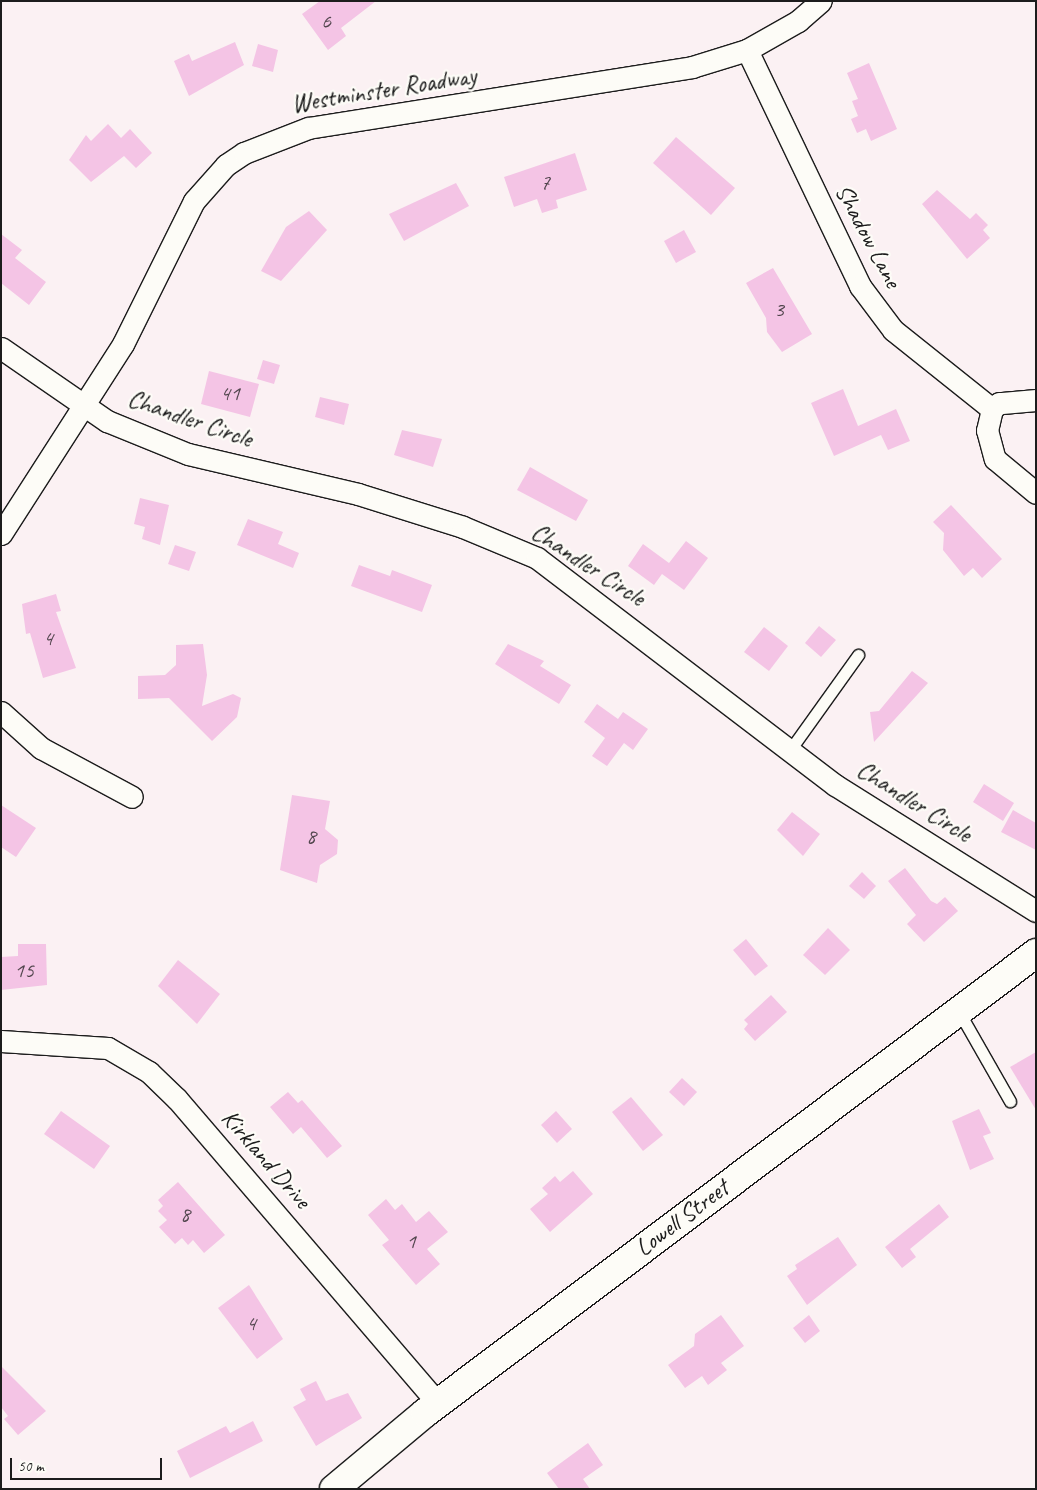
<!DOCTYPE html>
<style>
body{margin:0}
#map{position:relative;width:1037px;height:1490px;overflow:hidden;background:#fbf1f3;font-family:Caveat,sans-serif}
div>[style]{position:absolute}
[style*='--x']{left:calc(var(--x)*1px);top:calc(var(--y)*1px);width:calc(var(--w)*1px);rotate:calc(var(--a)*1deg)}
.building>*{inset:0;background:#f4c4e5}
.roads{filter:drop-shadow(1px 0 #1c1c1c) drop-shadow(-1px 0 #1c1c1c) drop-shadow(0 1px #1c1c1c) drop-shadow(0 -1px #1c1c1c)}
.lane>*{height:11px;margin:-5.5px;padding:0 5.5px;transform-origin:5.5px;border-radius:5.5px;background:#fdfcf7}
.street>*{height:21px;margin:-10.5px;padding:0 10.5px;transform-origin:10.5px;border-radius:10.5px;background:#fdfcf7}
.secondary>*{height:28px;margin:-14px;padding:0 14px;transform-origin:14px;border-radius:14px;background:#fdfcf7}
span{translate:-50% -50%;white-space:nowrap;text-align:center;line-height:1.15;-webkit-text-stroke:4.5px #fdfcf7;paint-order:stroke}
.number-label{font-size:22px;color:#52464e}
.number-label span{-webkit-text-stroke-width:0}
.street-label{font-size:25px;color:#1c1c1c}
.frame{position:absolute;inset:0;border:2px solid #1c1c1c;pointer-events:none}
.scale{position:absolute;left:10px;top:1458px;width:152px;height:22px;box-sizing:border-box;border:2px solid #1c1c1c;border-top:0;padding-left:6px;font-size:15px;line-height:18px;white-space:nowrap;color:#1c1c1c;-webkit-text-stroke:4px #fdfcf7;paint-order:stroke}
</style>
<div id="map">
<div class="building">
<div style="clip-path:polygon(320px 1px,376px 1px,341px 28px,346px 36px,328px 50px,302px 14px)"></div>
<div style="clip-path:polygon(235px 42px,244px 65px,189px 96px,174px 61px,189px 54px,192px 61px)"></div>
<div style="clip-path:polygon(258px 44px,278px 50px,273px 72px,252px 66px)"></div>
<div style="clip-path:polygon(869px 63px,897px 129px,871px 141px,866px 129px,857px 133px,851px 119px,858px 116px,852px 101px,858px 99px,847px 73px)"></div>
<div style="clip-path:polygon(108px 124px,121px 138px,130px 129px,152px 153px,136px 168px,124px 156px,91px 182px,69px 160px,86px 135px,91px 141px)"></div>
<div style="clip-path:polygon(676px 137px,735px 188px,711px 215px,653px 163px)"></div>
<div style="clip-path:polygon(575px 153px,587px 190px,556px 200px,558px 208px,542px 213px,537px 199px,514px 207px,504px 177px)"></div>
<div style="clip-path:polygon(456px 183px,469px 206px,404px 241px,389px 214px)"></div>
<div style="clip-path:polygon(937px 190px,970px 219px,976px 213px,988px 225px,983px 230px,990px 238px,967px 259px,922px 204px)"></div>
<div style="clip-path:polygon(309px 211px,327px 230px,281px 281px,261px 271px,286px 227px)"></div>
<div style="clip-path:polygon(684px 230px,696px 252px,676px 263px,664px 241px)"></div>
<div style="clip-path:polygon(1px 234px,22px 250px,15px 258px,46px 282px,29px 305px,1px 283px)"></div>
<div style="clip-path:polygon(773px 268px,812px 334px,782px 352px,767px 332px,766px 318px,746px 283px)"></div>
<div style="clip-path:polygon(263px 360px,280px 365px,274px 384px,257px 379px)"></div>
<div style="clip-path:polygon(209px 371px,259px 384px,250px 417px,201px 404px)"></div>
<div style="clip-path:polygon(843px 389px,858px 426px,896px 409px,910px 441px,888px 450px,881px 435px,834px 456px,811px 403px)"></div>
<div style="clip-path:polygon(320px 397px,349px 404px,344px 425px,315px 417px)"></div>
<div style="clip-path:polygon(402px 430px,442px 439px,433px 467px,394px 455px)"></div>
<div style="clip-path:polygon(530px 467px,588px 500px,576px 521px,517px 490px)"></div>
<div style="clip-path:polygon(140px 498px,169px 505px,160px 545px,142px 539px,145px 527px,134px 524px)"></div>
<div style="clip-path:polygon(951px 505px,1002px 559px,982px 578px,973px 568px,964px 576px,943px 550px,944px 533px,933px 522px)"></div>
<div style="clip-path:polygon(248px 519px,283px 532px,278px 544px,299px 553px,293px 568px,237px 545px)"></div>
<div style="clip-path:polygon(686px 541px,708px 558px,684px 590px,662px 574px,654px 585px,628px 566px,643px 544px,669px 563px)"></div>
<div style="clip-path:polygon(175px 545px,196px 552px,189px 571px,168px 564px)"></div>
<div style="clip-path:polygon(359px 565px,390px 576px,392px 570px,432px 585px,422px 612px,351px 586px)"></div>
<div style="clip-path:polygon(56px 594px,61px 611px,56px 612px,76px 668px,43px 678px,30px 633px,26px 634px,22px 604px)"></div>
<div style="clip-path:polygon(819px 626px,836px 640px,821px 657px,805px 643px)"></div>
<div style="clip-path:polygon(764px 627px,788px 646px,769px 671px,744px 652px)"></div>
<div style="clip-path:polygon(203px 644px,207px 675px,202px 706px,233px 694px,241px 698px,237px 717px,212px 741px,169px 698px,138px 699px,138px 676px,165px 675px,176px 665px,176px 645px)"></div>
<div style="clip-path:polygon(508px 644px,544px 661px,540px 666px,571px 685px,559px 704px,495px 664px)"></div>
<div style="clip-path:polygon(912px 671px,928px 683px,874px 742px,870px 712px,879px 711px)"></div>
<div style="clip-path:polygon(597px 704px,618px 719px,623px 712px,648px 729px,633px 750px,624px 743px,607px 766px,592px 756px,605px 738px,584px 722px)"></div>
<div style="clip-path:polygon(984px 784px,1014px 803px,1003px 821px,973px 802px)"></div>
<div style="clip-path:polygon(292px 795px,330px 801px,325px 829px,338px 840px,337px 854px,320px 865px,317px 883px,280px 870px)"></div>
<div style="clip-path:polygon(1px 805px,36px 828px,16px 857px,1px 847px)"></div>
<div style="clip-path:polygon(1013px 810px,1036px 823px,1036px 850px,1001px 832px)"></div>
<div style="clip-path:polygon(792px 812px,820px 834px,803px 856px,777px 830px)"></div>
<div style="clip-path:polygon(905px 868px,931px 901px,937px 904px,945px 897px,958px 911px,924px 942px,907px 924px,916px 915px,888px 881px)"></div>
<div style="clip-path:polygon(862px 872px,876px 886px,864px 899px,849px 886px)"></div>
<div style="clip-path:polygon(828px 928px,850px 950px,825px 975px,803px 955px)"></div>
<div style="clip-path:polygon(746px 939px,768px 966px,755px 976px,733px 950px)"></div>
<div style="clip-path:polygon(18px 944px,46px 944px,47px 985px,1px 990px,1px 957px,18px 956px)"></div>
<div style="clip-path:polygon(178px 960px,220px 994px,197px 1024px,158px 986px)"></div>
<div style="clip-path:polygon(771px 995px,787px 1012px,755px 1041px,744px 1029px,748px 1024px,744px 1020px)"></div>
<div style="clip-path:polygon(1036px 1052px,1036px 1110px,1010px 1067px)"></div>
<div style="clip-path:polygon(682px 1078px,697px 1092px,684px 1106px,669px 1092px)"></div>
<div style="clip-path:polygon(288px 1092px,298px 1103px,302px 1100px,342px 1146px,327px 1158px,301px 1127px,293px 1134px,270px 1107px)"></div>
<div style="clip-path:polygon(631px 1097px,663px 1135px,643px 1151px,612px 1112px)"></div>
<div style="clip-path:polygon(979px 1109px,991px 1133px,983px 1136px,994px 1159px,970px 1170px,952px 1121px)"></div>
<div style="clip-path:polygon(61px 1111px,110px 1146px,94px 1169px,44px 1134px)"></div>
<div style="clip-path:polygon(556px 1111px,572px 1129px,557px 1143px,541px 1125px)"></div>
<div style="clip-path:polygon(573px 1171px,593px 1194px,550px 1232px,530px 1209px,548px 1194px,542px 1188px,555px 1176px,560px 1182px)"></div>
<div style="clip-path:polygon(178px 1182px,225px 1235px,204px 1253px,193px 1240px,188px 1245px,182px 1238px,175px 1244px,159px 1227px,167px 1220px,158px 1211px,163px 1206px,158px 1200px)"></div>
<div style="clip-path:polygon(386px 1199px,395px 1210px,402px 1204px,416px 1222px,429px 1211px,448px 1232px,427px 1249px,440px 1264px,416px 1285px,382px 1245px,389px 1240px,368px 1215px)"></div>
<div style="clip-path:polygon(939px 1204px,949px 1217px,910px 1249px,916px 1257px,902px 1268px,885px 1247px)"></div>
<div style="clip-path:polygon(838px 1237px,857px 1265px,807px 1305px,787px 1276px,797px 1269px,795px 1265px)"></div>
<div style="clip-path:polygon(249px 1285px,283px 1339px,257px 1359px,218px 1308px)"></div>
<div style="clip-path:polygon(721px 1315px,744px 1346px,721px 1363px,727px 1370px,708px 1385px,702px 1376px,685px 1388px,668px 1365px,694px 1346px,695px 1334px)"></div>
<div style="clip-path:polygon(809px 1315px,820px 1331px,805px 1343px,793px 1328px)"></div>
<div style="clip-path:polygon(1px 1366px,46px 1411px,18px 1435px,4px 1419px,8px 1416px,1px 1407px)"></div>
<div style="clip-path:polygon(316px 1381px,326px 1401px,348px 1393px,362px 1418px,316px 1446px,293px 1407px,306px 1400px,300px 1389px)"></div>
<div style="clip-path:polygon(253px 1421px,263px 1441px,190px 1478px,177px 1451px,226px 1426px,230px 1433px)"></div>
<div style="clip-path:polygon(588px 1443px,603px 1465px,583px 1479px,590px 1489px,559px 1489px,547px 1473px)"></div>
</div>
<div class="roads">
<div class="lane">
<div style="--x:790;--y:750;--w:117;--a:-54.4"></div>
<div style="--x:958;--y:1010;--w:105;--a:60.3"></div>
</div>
<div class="street">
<div style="--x:747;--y:50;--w:262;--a:64.4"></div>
<div style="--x:860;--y:286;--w:55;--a:53.1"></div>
<div style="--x:893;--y:330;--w:127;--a:38.6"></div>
<div style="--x:1;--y:348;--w:129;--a:34.6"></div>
<div style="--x:107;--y:421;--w:87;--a:22.2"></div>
<div style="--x:188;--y:454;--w:175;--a:13.2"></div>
<div style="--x:358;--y:494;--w:110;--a:17.4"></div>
<div style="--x:463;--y:527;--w:80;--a:22.7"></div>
<div style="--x:537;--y:558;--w:375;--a:37.3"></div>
<div style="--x:835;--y:785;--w:237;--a:32.1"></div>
<div style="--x:1036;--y:400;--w:37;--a:175"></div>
<div style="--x:999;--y:403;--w:9;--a:139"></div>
<div style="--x:992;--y:409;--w:22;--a:103"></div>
<div style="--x:987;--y:430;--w:30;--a:75"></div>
<div style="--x:995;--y:459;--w:53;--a:39.7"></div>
<div style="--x:1;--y:534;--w:226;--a:-57.3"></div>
<div style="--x:123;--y:344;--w:160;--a:-63.6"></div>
<div style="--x:194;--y:201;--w:48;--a:-48.4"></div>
<div style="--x:226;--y:165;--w:22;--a:-34"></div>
<div style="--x:244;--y:153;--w:69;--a:-21.3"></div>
<div style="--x:308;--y:128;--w:389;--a:-9"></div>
<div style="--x:692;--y:67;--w:58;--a:-17.2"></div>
<div style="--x:747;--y:50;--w:59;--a:-29.6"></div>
<div style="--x:798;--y:21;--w:30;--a:-41"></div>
<div style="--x:1;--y:712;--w:54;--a:42"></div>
<div style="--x:41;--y:748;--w:103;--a:28.3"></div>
<div style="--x:1;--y:1041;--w:107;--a:3.7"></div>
<div style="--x:108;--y:1048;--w:48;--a:30.3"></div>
<div style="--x:149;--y:1072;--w:39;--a:44"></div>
<div style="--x:177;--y:1099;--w:401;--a:49.4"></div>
</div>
<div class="secondary">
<div style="--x:334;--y:1489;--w:119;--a:-39.9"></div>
<div style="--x:425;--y:1413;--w:765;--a:-36.97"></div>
</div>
</div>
<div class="number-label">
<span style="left:326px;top:22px">6</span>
<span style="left:545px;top:183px">7</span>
<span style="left:779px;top:310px">3</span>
<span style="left:230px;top:394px">41</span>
<span style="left:48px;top:639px">4</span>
<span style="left:311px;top:837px">8</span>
<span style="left:24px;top:971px">15</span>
<span style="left:185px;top:1215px">8</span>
<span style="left:411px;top:1242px">1</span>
<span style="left:251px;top:1324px">4</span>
</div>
<div class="street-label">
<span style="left:384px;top:90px;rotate:-9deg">Westminster Roadway</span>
<span style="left:868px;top:236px;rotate:62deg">Shadow Lane</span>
<span style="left:190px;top:419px;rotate:19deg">Chandler Circle</span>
<span style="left:588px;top:565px;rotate:33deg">Chandler Circle</span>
<span style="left:914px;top:802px;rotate:32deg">Chandler Circle</span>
<span style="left:266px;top:1159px;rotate:49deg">Kirkland Drive</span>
<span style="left:682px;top:1218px;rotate:-37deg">Lowell Street</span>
</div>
<div class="frame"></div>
<div class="scale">50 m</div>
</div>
